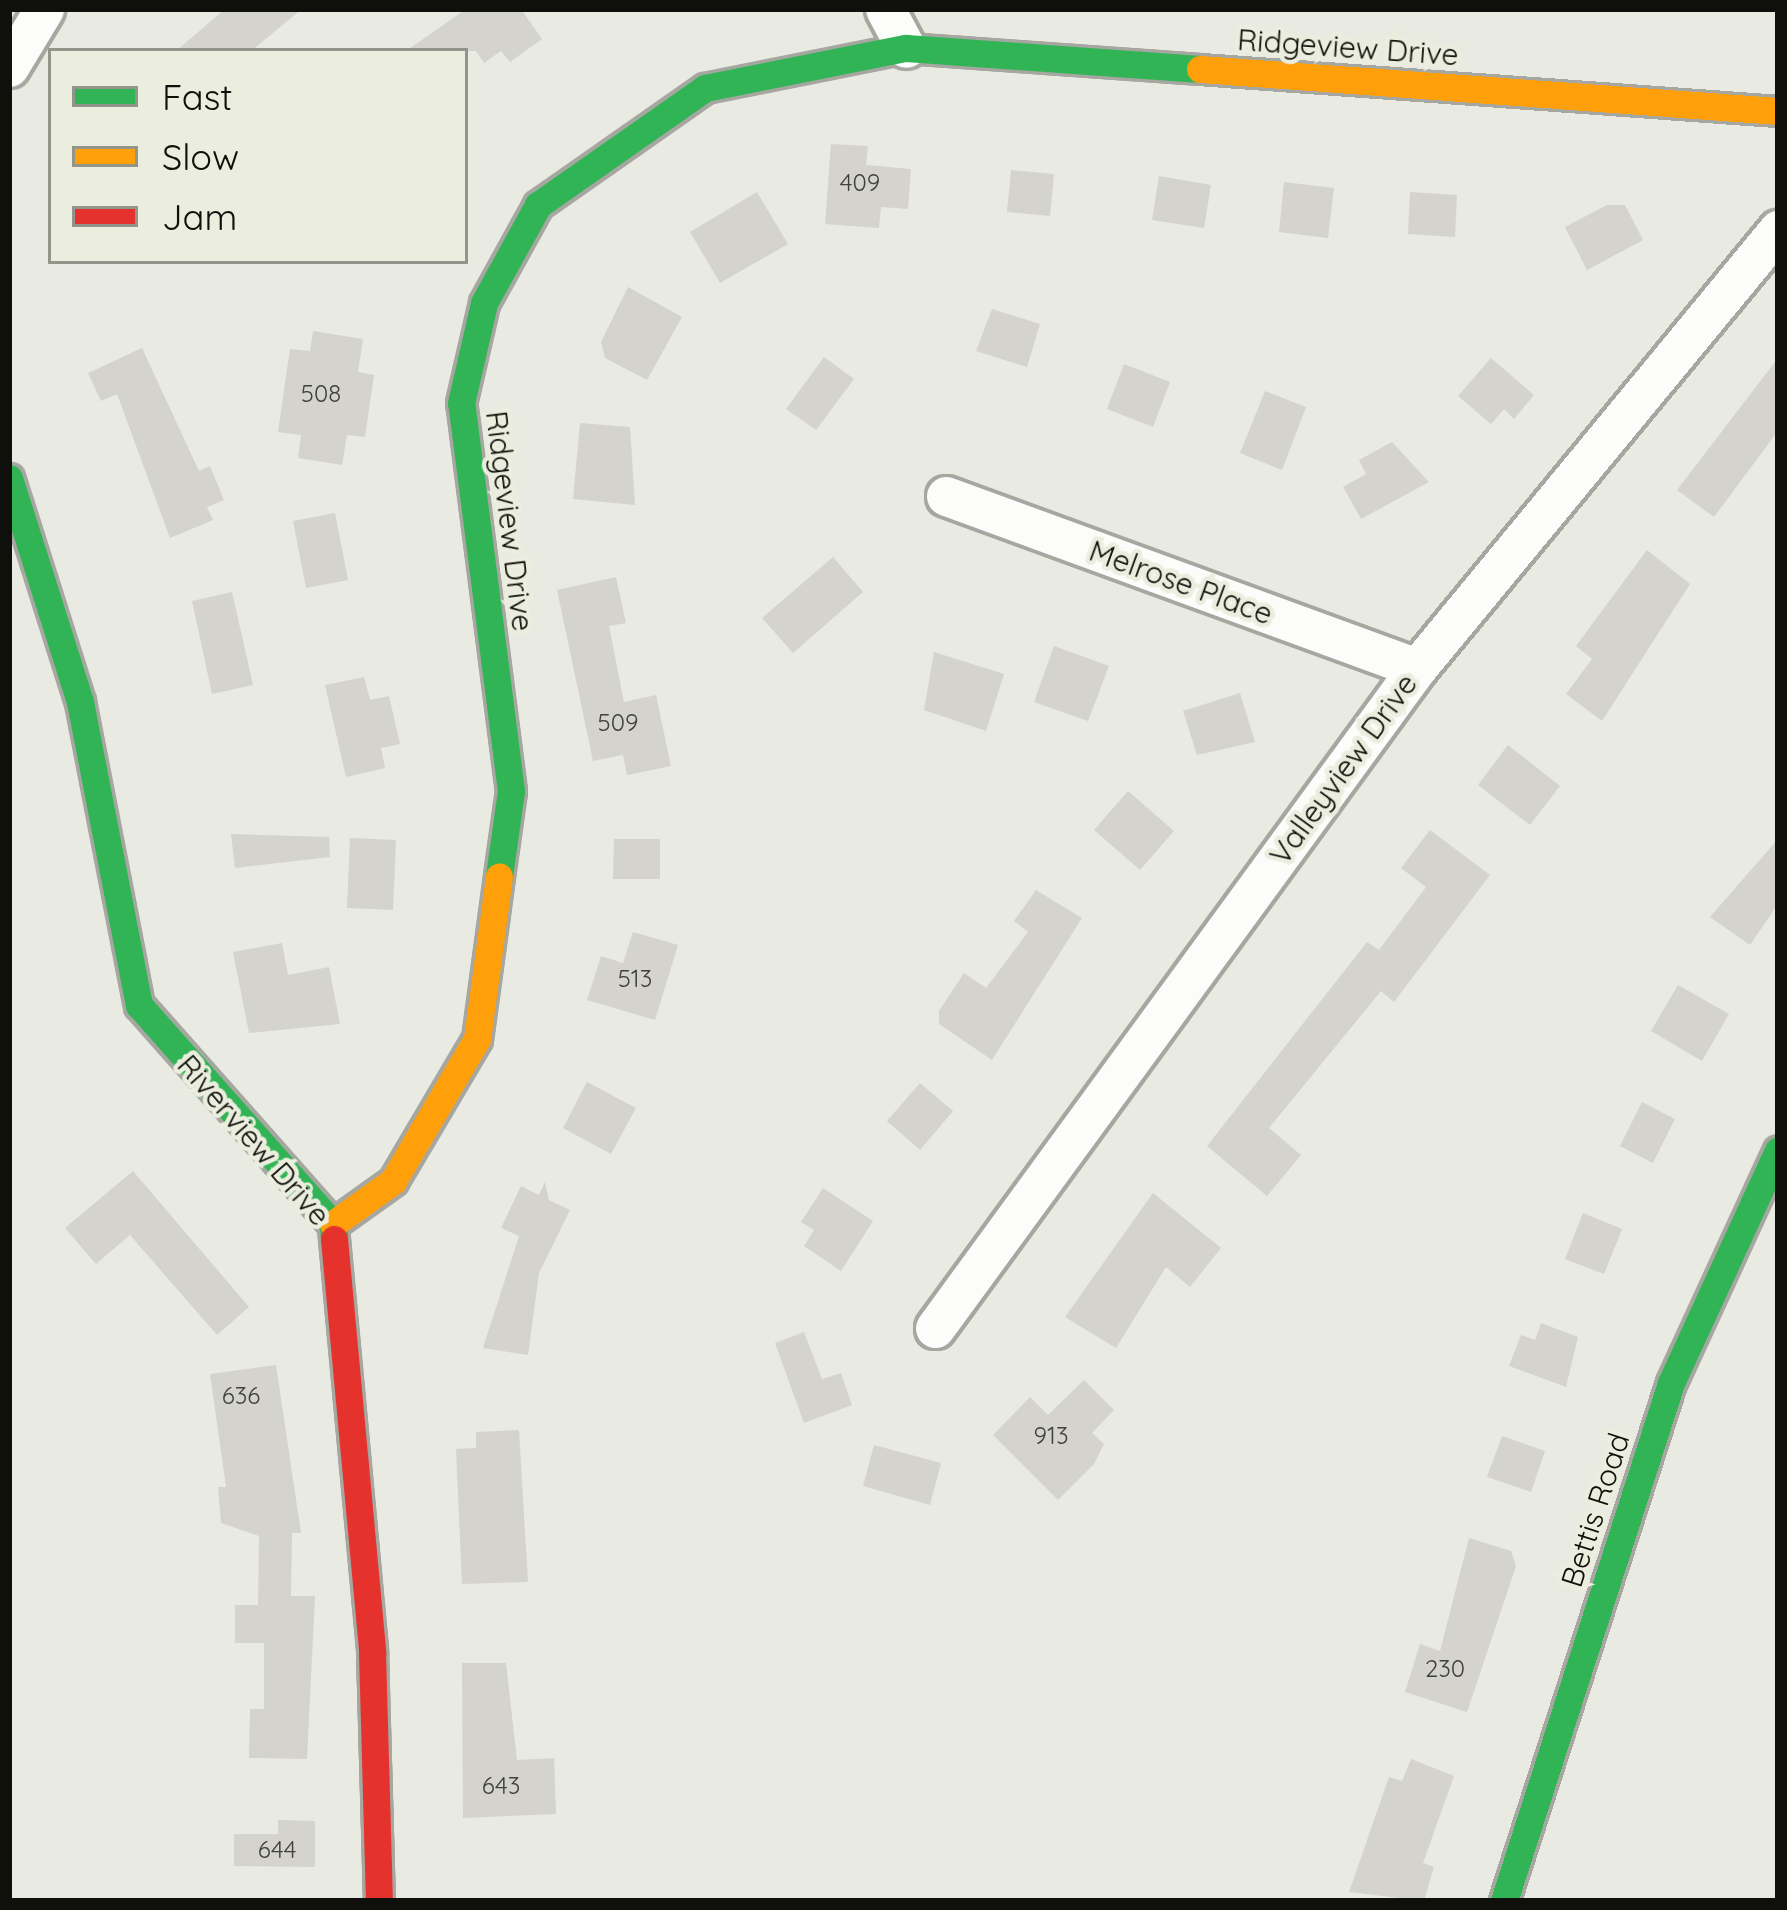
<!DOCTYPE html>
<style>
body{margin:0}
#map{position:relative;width:1787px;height:1910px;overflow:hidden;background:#e9eae2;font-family:Quicksand,sans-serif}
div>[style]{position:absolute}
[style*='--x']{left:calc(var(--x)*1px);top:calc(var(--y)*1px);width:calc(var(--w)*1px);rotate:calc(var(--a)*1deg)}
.building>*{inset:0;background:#d4d3cd}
.roads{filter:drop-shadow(3px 0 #a6a7a1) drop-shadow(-3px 0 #a6a7a1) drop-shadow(0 3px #a6a7a1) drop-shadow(0 -3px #a6a7a1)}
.street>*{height:39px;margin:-19.5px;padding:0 19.5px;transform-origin:19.5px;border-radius:19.5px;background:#fcfcfb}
.fast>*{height:27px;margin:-13.5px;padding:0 13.5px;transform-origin:13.5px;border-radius:13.5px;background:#30b455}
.slow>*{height:27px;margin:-13.5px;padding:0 13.5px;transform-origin:13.5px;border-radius:13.5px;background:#ff9f0a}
.jam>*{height:27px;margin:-13.5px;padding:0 13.5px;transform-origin:13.5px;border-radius:13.5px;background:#e5322d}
span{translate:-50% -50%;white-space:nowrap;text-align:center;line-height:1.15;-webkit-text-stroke:9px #ebeede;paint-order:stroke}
.number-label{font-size:24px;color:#40413c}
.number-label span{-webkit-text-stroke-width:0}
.street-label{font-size:30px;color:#0f100b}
.frame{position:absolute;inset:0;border:12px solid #0f100b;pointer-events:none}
.legend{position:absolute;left:48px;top:48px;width:420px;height:216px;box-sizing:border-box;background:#ebeede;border:3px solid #93958a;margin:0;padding:15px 21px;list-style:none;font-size:36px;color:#0f100b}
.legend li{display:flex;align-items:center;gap:24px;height:60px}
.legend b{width:60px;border:3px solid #93958a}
</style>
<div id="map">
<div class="building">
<div style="clip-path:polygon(225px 9px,302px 9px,251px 51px,176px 51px)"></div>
<div style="clip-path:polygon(466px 9px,521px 9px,542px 39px,510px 62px,501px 51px,484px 63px,476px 51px,406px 51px)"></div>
<div style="clip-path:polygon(831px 144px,868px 146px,866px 165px,911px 169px,908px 209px,881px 207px,879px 228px,825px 224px)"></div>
<div style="clip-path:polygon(1011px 170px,1054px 174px,1050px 216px,1007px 212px)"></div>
<div style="clip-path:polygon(1159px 176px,1211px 185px,1204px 228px,1152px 220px)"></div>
<div style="clip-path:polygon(1284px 182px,1334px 188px,1328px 238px,1279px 232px)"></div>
<div style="clip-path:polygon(757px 192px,788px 244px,720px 283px,690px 232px)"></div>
<div style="clip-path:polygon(1410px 192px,1457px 195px,1455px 237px,1408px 234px)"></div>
<div style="clip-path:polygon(1607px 205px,1625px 205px,1643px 240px,1587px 270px,1565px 227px)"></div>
<div style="clip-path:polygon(628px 287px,682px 317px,647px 380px,605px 358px,601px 342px)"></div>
<div style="clip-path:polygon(992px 309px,1040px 324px,1027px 367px,976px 351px)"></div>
<div style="clip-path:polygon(313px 331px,363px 339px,358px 372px,374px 375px,365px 437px,347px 435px,342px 465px,298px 458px,301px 435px,278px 432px,290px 349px,310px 351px)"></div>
<div style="clip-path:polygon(142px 348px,199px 471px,210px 466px,224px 500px,207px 507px,213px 520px,170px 538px,117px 394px,101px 401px,88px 373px)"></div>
<div style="clip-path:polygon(824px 357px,854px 379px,816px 430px,786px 409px)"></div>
<div style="clip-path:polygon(1491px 358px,1534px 395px,1514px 419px,1504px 409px,1491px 424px,1458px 396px)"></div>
<div style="clip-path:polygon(1778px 358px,1778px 431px,1714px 517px,1677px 490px)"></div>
<div style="clip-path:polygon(1124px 364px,1170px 382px,1153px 427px,1107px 409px)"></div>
<div style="clip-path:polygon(1265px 391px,1306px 407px,1282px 470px,1240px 453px)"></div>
<div style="clip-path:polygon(580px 423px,630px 427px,635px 505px,573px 499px)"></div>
<div style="clip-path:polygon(1392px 442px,1429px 482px,1361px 519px,1343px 487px,1366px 474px,1359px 460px)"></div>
<div style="clip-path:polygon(335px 513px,348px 580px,306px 588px,293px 521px)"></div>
<div style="clip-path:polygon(1647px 550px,1690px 584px,1602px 721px,1566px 694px,1592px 659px,1576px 646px)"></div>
<div style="clip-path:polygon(833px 557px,863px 592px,793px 653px,762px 618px)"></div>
<div style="clip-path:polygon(616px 577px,626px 623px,609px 626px,624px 702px,656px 695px,671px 766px,627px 775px,623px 755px,593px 761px,557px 590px)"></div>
<div style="clip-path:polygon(232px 592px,253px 685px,212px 694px,192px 601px)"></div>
<div style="clip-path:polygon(1054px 646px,1109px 666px,1088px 721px,1034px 702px)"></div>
<div style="clip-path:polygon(934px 652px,1004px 674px,986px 731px,924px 710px)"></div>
<div style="clip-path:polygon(364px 677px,370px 700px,389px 696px,400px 744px,381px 748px,385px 768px,346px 777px,325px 685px)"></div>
<div style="clip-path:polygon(1240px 693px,1255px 742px,1197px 755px,1183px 711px)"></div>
<div style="clip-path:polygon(1508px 745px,1560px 786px,1530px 825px,1478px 785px)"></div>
<div style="clip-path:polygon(1128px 791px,1174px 831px,1140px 870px,1094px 830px)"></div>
<div style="clip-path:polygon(1430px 830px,1490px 875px,1394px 1002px,1381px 991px,1269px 1128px,1301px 1155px,1267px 1196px,1207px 1146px,1367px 942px,1379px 950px,1426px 887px,1401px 868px)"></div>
<div style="clip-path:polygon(231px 834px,329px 837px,330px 857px,235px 868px)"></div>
<div style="clip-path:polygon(350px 838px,396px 840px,393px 910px,347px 908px)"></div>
<div style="clip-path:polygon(614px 839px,660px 839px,660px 879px,613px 879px)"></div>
<div style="clip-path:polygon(1778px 839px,1778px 904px,1750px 945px,1710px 917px)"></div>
<div style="clip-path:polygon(1036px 890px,1082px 918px,992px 1060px,939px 1024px,939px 1011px,964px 973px,986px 988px,1028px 932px,1014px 921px)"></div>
<div style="clip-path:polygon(633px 932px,678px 945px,655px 1020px,587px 1000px,601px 956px,623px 963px)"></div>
<div style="clip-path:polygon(282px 943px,288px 975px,329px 967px,340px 1024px,249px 1033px,233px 952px)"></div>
<div style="clip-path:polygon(1678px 985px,1729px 1014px,1702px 1061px,1651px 1031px)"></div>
<div style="clip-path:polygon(587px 1082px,636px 1108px,611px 1154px,563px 1128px)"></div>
<div style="clip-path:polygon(920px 1083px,953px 1111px,920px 1150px,887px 1121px)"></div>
<div style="clip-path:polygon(1642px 1102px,1675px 1119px,1653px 1163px,1620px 1146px)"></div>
<div style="clip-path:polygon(133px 1171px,249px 1307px,217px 1335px,130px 1235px,96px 1264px,65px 1228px)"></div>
<div style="clip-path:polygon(545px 1182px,549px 1200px,570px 1210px,539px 1273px,528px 1355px,483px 1348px,519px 1236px,501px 1228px,521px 1186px,539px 1195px)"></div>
<div style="clip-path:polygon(823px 1188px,873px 1221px,841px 1271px,804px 1246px,814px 1230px,801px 1222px)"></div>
<div style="clip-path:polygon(1153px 1193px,1221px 1248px,1190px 1287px,1166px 1267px,1116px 1348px,1065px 1317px)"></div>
<div style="clip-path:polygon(1583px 1213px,1622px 1229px,1604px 1274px,1565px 1259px)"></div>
<div style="clip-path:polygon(1541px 1323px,1578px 1337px,1566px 1387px,1509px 1366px,1521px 1335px,1535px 1340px)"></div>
<div style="clip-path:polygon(804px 1332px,822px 1379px,841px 1373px,852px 1405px,804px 1423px,775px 1343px)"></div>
<div style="clip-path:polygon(276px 1365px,301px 1533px,292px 1533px,291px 1596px,315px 1596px,307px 1759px,249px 1758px,250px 1709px,264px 1709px,264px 1643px,235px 1643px,235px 1605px,258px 1605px,259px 1536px,221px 1523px,218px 1487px,226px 1487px,210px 1374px)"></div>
<div style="clip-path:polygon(1084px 1380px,1114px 1410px,1092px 1433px,1104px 1444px,1094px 1464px,1058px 1500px,993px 1435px,1030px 1397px,1048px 1415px)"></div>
<div style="clip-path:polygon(519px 1430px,528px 1582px,462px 1584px,456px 1449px,476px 1448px,476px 1432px)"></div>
<div style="clip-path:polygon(1502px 1436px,1545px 1451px,1531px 1492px,1487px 1477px)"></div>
<div style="clip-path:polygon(874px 1445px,941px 1463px,930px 1505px,863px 1486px)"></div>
<div style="clip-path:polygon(1469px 1538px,1511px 1551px,1516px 1566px,1467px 1712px,1405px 1692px,1420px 1644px,1440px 1651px)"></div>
<div style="clip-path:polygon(462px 1663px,506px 1663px,517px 1760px,554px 1758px,556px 1814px,463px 1818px)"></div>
<div style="clip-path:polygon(1411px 1759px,1454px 1776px,1423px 1863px,1434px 1867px,1424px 1901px,1349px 1892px,1389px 1777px,1402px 1781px)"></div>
<div style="clip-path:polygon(278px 1820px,315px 1821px,315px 1867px,234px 1866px,234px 1834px,278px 1834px)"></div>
</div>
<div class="roads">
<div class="street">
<div style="--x:885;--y:9;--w:44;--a:61.7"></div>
<div style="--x:9;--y:67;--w:68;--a:-58.9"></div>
<div style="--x:946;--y:496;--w:501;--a:20.06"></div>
<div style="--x:935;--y:1328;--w:817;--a:-53.86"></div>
<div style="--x:1417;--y:668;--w:568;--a:-50.5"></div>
</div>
<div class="fast">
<div style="--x:9;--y:478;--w:235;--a:72.4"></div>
<div style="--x:80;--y:702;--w:309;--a:79"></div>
<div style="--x:139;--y:1005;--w:293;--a:48.5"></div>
<div style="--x:333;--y:1224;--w:15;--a:86"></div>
<div style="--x:499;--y:876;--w:86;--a:-82"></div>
<div style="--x:511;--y:791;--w:391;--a:-97.3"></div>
<div style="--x:461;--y:403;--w:103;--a:-77"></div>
<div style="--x:484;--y:303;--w:112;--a:-61.1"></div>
<div style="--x:538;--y:205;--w:204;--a:-35"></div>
<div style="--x:705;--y:88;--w:205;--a:-11.3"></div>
<div style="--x:906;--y:48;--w:295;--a:4.1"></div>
<div style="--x:1504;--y:1901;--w:544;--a:-72.13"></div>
<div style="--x:1671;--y:1383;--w:256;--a:-65.3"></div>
</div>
<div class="slow">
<div style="--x:1200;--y:69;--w:580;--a:4.16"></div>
<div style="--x:333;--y:1224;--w:74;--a:-35.6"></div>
<div style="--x:393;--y:1181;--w:165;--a:-59.4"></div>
<div style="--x:477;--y:1039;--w:164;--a:-82.3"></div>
</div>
<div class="jam">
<div style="--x:334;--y:1239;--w:415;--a:84.7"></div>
<div style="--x:372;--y:1652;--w:249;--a:88.4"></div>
</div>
</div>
<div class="number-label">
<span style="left:860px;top:183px">409</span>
<span style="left:321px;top:394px">508</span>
<span style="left:618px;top:723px">509</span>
<span style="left:635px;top:979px">513</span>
<span style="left:241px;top:1396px">636</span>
<span style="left:1051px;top:1436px">913</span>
<span style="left:1445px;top:1669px">230</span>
<span style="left:501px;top:1786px">643</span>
<span style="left:277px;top:1850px">644</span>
</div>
<div class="street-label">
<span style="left:1348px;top:47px;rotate:4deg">Ridgeview Drive</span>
<span style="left:510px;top:521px;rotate:83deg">Ridgeview Drive</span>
<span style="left:1181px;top:582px;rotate:20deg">Melrose Place</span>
<span style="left:1343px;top:769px;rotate:-54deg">Valleyview Drive</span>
<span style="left:254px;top:1140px;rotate:49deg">Riverview Drive</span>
<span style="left:1595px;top:1510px;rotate:-72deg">Bettis Road</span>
</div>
<div class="frame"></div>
<ul class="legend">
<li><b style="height:15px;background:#30b455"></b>Fast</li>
<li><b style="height:15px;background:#ff9f0a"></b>Slow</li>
<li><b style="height:15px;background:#e5322d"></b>Jam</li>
</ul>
</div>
